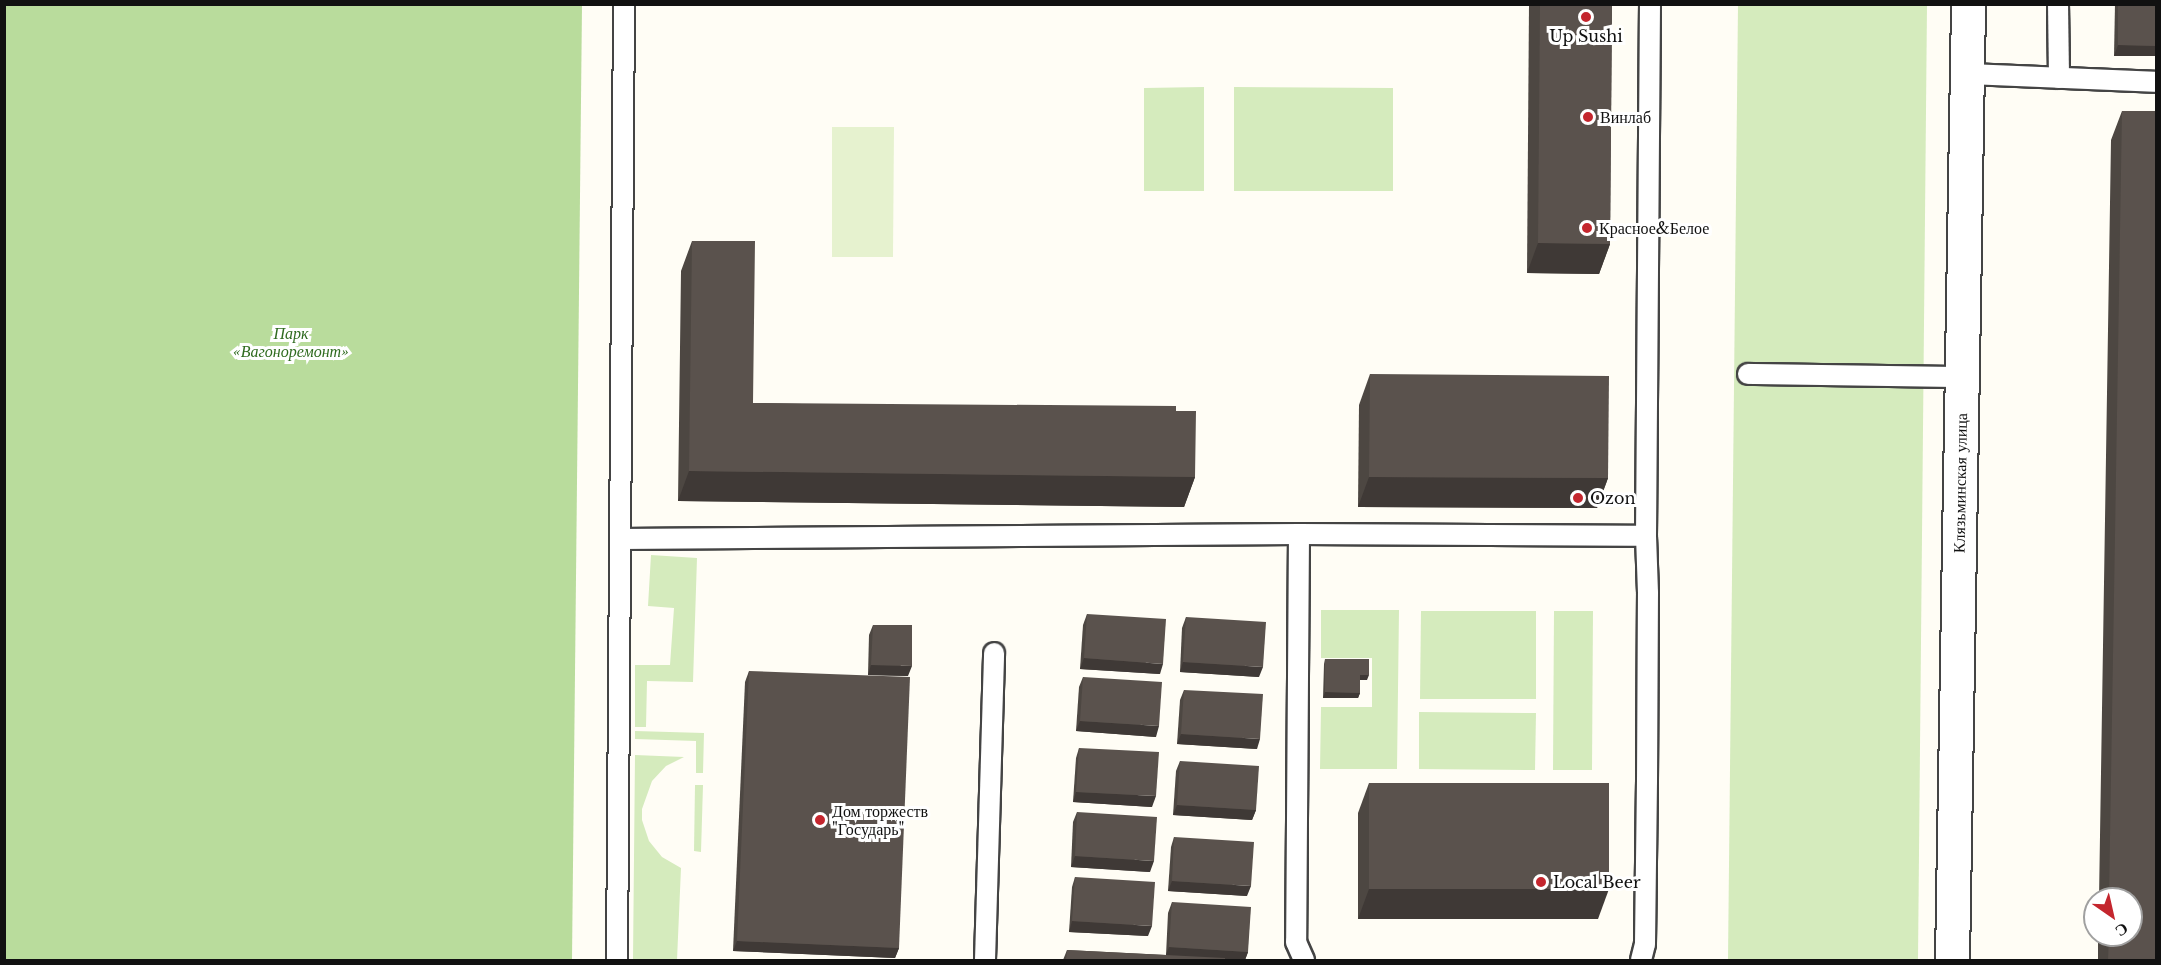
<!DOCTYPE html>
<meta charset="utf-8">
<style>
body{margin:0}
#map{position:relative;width:2161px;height:965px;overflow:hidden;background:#fffdf5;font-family:"Libre Baskerville",serif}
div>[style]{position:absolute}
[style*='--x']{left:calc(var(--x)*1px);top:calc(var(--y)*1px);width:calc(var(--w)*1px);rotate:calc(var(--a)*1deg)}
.green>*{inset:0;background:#d5ebbd}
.forest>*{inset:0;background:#b9dc9c}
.pitch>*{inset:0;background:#e6f2cf}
.roads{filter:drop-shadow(2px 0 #444) drop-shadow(-2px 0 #444) drop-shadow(0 2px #444) drop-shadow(0 -2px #444)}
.service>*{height:20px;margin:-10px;padding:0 10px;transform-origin:10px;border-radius:10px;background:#fff}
.tertiary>*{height:33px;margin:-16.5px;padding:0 16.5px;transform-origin:16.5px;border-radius:16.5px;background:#fff}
.wall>*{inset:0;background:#4d4742}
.shaded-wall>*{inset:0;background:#3f3936}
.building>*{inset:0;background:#5a524d}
.dots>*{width:16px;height:16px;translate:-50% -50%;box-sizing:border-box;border:3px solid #fff;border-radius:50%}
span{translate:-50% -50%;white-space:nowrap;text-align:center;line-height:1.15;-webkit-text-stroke:6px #fff;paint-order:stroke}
.poi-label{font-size:16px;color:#111}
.left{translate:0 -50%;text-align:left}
.park-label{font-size:16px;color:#2f6b1f;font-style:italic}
.street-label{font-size:16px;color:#111}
.frame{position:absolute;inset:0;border:6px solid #111;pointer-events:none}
.north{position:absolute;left:2083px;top:887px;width:60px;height:60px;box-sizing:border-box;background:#fff;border:2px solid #a0a0a0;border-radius:50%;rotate:146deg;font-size:16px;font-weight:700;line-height:24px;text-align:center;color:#111}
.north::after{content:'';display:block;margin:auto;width:21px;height:27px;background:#c4262e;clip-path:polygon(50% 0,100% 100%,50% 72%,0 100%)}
</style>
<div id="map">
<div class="green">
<div style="clip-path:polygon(1738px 5px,1927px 5px,1918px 960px,1728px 960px)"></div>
<div style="clip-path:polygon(1204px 87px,1204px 191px,1144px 191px,1144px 88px)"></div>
<div style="clip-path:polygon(1234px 87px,1393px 88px,1393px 191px,1234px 191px)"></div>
<div style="clip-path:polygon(651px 555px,697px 558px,693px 682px,647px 681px,646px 727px,635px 727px,635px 665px,670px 665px,674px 608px,648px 606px)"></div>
<div style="clip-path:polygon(1321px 610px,1399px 610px,1397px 769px,1320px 769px,1321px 707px,1372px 707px,1372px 658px,1321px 658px)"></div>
<div style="clip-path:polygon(1421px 611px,1536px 611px,1536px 699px,1420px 699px)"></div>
<div style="clip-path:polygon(1554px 611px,1593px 611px,1592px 770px,1553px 770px)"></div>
<div style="clip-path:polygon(1419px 712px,1536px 713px,1535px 770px,1419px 769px)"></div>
<div style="clip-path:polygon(635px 731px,704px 733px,703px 773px,696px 773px,696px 741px,635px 739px)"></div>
<div style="clip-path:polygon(635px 755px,684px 757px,666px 766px,652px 781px,642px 809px,642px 820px,649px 841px,662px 857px,681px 868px,677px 960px,633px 960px)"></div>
<div style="clip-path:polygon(695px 785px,703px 785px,701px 852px,694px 851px)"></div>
</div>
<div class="forest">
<div style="clip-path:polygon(5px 4px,582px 5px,572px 960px,5px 960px)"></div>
</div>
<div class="pitch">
<div style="clip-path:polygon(832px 127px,894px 127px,893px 257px,832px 257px)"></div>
</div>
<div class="roads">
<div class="service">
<div style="--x:2058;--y:4;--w:74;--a:89.2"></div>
<div style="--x:1967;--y:74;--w:189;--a:2.4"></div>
<div style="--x:1748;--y:374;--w:214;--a:0.8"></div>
<div style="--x:1299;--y:534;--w:408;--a:90.4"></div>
<div style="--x:1296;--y:942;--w:20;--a:66"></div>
<div style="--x:620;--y:539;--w:679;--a:-0.42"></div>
<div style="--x:1299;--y:534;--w:347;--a:0.3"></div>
<div style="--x:617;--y:960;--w:956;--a:-89.58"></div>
<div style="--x:985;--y:960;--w:307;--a:-88.3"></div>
<div style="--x:1641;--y:960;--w:16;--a:-76"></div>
<div style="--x:1645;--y:944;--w:163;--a:-89.3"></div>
<div style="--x:1647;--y:781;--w:188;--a:-89.7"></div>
<div style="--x:1648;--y:593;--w:57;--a:-92"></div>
<div style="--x:1646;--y:536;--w:532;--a:-89.57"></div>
</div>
<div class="tertiary">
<div style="--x:1952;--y:960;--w:956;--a:-89.04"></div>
</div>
</div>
<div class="wall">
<div style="clip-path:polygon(1529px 4px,1612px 4px,1610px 244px,1599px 274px,1527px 273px)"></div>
<div style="clip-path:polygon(2115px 4px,2157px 4px,2157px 56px,2114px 56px)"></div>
<div style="clip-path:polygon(2122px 111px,2157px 960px,2098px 960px,2098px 935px,2131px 935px,2131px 899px,2099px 899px,2111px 140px)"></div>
<div style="clip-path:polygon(692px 241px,753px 403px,1176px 411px,1195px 477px,1184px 507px,678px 501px,681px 271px)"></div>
<div style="clip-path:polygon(1370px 374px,1608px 478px,1597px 508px,1358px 507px,1359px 405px)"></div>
<div style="clip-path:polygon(1087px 614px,1160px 674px,1080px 669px,1083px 625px)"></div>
<div style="clip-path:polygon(1186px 617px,1259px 677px,1180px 672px,1182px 628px)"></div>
<div style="clip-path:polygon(873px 625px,908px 676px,868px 675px,869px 635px)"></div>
<div style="clip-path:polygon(1325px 659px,1367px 680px,1360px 680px,1360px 693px,1358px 698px,1323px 698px,1324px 664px)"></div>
<div style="clip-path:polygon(749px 671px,899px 948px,895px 958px,733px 951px,745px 682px)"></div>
<div style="clip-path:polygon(1083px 677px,1156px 737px,1076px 731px,1079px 687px)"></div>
<div style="clip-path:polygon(1184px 690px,1257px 749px,1177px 744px,1180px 700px)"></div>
<div style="clip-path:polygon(1079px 748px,1152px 807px,1073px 802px,1076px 758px)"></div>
<div style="clip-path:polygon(1180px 761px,1256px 810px,1252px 820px,1173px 815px,1176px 771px)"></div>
<div style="clip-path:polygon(1369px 783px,1598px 919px,1358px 919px,1358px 813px)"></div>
<div style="clip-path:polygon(1077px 812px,1150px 872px,1071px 867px,1073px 822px)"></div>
<div style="clip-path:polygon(1174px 837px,1247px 896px,1168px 891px,1171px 847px)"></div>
<div style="clip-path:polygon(1075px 877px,1148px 936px,1069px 932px,1072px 887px)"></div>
<div style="clip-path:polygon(1172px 902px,1248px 952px,1245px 960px,1063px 960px,1067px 950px,1166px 955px,1168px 913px)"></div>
</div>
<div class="shaded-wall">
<div style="clip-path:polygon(808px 4px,920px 4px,919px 5px)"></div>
<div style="clip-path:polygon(2118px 45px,2157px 46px,2157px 56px,2114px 56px)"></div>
<div style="clip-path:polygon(1538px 243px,1610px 244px,1599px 274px,1527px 273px)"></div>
<div style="clip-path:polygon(689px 471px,1195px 477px,1184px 507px,678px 501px)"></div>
<div style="clip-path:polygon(1369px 477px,1608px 478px,1597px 508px,1358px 507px)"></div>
<div style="clip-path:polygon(1084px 658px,1163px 664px,1160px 674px,1080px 669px)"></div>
<div style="clip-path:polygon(1183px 662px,1263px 667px,1259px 677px,1180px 672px)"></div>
<div style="clip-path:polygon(871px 665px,912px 666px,908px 676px,868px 675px)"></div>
<div style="clip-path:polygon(1360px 675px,1369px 675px,1367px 680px,1358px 680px)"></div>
<div style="clip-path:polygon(1325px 692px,1360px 693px,1358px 698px,1323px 698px)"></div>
<div style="clip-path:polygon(1080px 721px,1159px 726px,1156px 737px,1076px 731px)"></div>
<div style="clip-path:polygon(1181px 734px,1260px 739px,1257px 749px,1177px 744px)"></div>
<div style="clip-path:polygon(1076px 792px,1156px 796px,1152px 807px,1073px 802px)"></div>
<div style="clip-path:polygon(1177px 805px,1256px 810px,1252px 820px,1173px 815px)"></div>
<div style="clip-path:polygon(1075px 856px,1154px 861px,1150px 872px,1071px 867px)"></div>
<div style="clip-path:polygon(1172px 881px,1251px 886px,1247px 896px,1168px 891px)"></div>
<div style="clip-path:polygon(1369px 889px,1609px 889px,1598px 919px,1358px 919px)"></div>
<div style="clip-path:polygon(1072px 921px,1152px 926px,1148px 936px,1069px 932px)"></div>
<div style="clip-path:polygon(737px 941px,899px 948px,895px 958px,733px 951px)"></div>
<div style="clip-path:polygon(1169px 947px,1248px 952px,1245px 960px,1218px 960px,1165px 957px)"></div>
</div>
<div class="building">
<div style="clip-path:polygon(1540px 4px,1612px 4px,1610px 244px,1538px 243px)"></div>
<div style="clip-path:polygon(2118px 4px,2157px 4px,2157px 46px,2118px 45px)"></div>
<div style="clip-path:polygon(2122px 111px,2157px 111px,2157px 960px,2108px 960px,2109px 935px,2131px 935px,2131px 899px,2109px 899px)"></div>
<div style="clip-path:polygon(692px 241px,755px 241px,753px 403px,1176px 406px,1176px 411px,1196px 411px,1195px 477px,689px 471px)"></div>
<div style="clip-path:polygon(1370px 374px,1609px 376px,1608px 478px,1369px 477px)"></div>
<div style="clip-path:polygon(1087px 614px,1166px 619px,1163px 664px,1084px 658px)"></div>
<div style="clip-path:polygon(1186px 617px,1266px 622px,1263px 667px,1183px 662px)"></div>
<div style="clip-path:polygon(873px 625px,912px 625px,912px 666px,871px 665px)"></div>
<div style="clip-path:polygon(1325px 659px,1369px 659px,1369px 675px,1360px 675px,1360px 693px,1325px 692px)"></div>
<div style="clip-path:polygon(749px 671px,910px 677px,899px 948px,737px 941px)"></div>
<div style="clip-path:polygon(1083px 677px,1162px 682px,1159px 726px,1080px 721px)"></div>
<div style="clip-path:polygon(1184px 690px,1263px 694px,1260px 739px,1181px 734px)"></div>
<div style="clip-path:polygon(1079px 748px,1159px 752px,1156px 796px,1076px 792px)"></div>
<div style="clip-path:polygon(1180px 761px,1259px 766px,1256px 810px,1177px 805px)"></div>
<div style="clip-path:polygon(1369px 783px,1609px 783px,1609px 889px,1369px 889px)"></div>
<div style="clip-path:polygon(1077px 812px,1157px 817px,1154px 861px,1075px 856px)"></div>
<div style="clip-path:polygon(1174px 837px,1254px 842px,1251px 886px,1172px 881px)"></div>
<div style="clip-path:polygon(1075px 877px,1155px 882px,1152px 926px,1072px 921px)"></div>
<div style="clip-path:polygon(1172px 902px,1251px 907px,1248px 952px,1169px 947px)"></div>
<div style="clip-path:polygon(1067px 950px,1225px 958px,1225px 960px,1066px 960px)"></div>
</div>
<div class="dots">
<div style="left:1586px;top:17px;background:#c4262e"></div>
<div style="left:1588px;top:117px;background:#c4262e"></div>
<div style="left:1587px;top:228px;background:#c4262e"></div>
<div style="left:1578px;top:498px;background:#c4262e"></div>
<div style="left:820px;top:820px;background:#c4262e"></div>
<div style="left:1541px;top:882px;background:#c4262e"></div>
</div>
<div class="poi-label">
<span style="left:1586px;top:36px">Up Sushi</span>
<span class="left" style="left:1600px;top:117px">Винлаб</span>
<span class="left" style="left:1599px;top:228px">Красное&amp;Белое</span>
<span class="left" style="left:1590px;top:498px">Ozon</span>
<span class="left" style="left:832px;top:820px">Дом торжеств<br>"Государь"</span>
<span class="left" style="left:1553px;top:882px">Local Beer</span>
</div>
<div class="park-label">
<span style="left:291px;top:342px">Парк<br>«Вагоноремонт»</span>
</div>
<div class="street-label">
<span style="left:1960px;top:483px;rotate:-89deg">Клязьминская улица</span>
</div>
<div class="frame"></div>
<div class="north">С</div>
</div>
